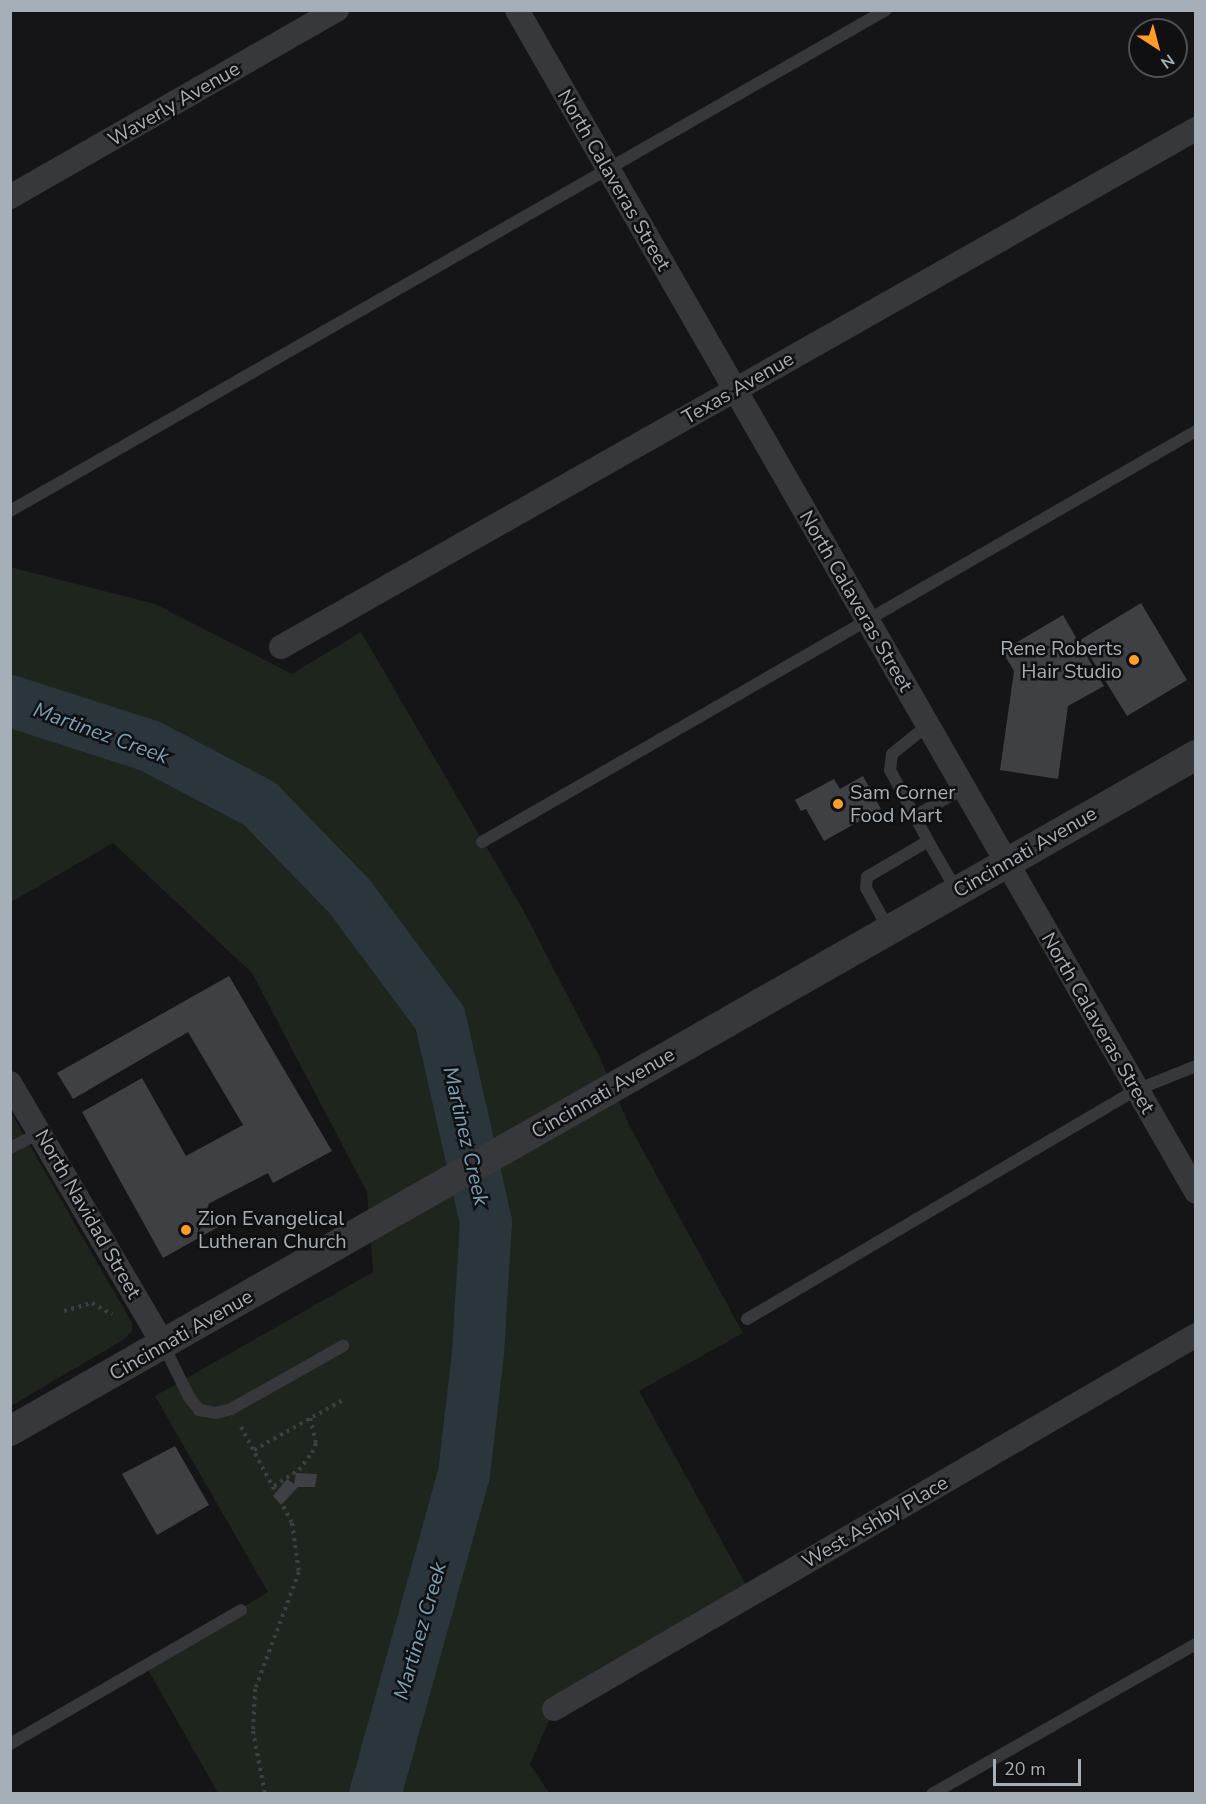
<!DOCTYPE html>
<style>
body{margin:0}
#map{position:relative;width:1206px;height:1804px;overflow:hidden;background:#151517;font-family:"Nunito Sans",sans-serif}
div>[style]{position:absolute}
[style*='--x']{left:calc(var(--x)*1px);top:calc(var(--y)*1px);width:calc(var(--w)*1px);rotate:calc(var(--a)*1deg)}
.green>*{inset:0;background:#1d251d}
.river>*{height:52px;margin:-26px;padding:0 26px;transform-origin:26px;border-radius:26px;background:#2a363c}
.building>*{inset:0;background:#3f4044}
.path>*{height:4px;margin-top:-2px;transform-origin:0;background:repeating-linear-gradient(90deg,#3c3f43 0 3px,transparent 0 7.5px)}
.service>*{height:12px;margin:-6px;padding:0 6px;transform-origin:6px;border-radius:6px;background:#36383c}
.minor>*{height:24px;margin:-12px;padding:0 12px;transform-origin:12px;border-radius:12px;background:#36383c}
.tertiary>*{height:30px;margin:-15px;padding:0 15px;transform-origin:15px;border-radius:15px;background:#36383c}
.dots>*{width:16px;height:16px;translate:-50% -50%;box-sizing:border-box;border:3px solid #101012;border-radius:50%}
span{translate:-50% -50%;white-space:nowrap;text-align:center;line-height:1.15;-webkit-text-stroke:5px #101012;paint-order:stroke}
.street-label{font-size:20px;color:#a6aeb8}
.poi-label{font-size:20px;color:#a6aeb8}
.right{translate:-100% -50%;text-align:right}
.left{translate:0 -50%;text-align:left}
.water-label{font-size:21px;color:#7ba1b5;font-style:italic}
.frame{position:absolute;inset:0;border:12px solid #a6aeb8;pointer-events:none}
.north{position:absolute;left:1128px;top:18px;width:60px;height:60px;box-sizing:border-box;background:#101012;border:2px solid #4c4f54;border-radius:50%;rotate:144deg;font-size:16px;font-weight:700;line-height:24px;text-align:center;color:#a6aeb8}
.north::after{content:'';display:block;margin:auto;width:21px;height:27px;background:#fd9d28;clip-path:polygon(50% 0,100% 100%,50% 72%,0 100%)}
.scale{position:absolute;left:993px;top:1759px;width:88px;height:27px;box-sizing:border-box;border:3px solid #a6aeb8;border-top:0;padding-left:8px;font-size:18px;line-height:21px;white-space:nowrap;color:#a6aeb8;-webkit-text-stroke:4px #101012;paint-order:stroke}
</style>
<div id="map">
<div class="green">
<div style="clip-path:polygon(10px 567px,155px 604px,292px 674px,361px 632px,522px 908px,600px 1058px,629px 1125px,743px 1333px,639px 1391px,751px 1594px,554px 1709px,530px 1764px,549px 1793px,218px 1793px,146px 1666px,268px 1592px,155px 1396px,373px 1272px,367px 1192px,252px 973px,113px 843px,11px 902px)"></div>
<div style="clip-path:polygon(10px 1111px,132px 1323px,132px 1331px,123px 1340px,11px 1406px)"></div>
</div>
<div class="river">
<div style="--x:10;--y:701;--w:147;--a:17.8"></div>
<div style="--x:150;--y:746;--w:124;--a:27.8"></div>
<div style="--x:260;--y:804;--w:129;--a:45.9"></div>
<div style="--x:350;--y:897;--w:151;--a:53.4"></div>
<div style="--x:440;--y:1018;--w:209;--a:77.3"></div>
<div style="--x:486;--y:1222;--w:131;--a:93.5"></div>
<div style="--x:478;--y:1353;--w:122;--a:96.6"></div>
<div style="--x:464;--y:1474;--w:332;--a:105.5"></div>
</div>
<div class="building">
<div style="clip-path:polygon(1141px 603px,1187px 680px,1127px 716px,1080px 640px)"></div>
<div style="clip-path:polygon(1063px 615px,1104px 686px,1068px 706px,1058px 779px,1000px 770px,1014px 671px,1002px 651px)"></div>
<div style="clip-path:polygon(863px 776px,881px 809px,824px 841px,806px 809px,801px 811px,795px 800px,834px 779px,840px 789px)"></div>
<div style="clip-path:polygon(229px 976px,332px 1151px,273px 1183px,268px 1173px,208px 1204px,220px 1226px,163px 1258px,82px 1112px,142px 1078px,186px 1156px,243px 1125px,188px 1032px,73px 1099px,57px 1073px)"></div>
<div style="clip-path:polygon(175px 1446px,209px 1505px,157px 1535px,122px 1474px)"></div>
<div style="clip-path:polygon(296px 1473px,317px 1474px,315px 1487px,298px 1487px,281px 1505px,273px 1496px,287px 1479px,294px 1484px)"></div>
</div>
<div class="path">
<div style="--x:64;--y:1311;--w:29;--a:-16"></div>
<div style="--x:92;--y:1303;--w:23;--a:29"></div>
<div style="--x:241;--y:1427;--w:109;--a:62"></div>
<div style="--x:292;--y:1523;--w:49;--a:81.9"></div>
<div style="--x:299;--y:1572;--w:125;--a:110.6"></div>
<div style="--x:255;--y:1689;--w:42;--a:92.7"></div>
<div style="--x:253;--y:1731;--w:64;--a:79.2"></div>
<div style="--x:254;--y:1450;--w:102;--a:-29.3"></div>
<div style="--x:274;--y:1486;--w:30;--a:-33"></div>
<div style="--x:299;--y:1470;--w:21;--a:-53"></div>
<div style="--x:312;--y:1453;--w:11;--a:-68"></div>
<div style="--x:316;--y:1443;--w:26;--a:-103"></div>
</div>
<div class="service">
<div style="--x:10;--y:511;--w:1009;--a:-29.77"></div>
<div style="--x:928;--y:725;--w:46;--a:141.1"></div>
<div style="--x:892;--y:754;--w:16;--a:97"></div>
<div style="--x:890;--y:770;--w:81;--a:61.8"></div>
<div style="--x:915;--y:816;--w:56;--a:-29.7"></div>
<div style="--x:482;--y:842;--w:824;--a:-29.93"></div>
<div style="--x:889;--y:930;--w:48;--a:-118.7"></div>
<div style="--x:866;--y:888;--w:11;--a:-85"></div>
<div style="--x:867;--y:877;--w:71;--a:-30.5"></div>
<div style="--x:928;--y:841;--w:58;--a:59.9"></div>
<div style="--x:10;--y:1148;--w:35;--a:-27"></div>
<div style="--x:747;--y:1319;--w:451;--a:-30.5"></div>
<div style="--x:1136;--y:1090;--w:65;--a:-21.8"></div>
<div style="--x:164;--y:1346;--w:57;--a:63.9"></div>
<div style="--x:189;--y:1397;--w:16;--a:52"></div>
<div style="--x:199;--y:1410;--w:17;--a:10"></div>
<div style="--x:216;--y:1413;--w:16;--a:-15"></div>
<div style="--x:231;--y:1409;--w:129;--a:-29.4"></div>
<div style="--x:10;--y:1744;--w:267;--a:-30.1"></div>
<div style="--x:932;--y:1794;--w:304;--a:-29.6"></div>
</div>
<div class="minor">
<div style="--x:517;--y:10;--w:1363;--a:60.12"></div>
<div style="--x:10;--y:197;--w:377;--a:-29.8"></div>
<div style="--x:281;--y:647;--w:1051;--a:-29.52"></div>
<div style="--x:10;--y:1083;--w:305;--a:59.6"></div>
<div style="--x:554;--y:1709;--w:743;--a:-30.22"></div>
</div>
<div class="tertiary">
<div style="--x:10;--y:1431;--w:1365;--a:-29.68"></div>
</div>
<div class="dots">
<div style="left:1134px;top:660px;background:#fd9d28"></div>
<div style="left:838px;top:804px;background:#fd9d28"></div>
<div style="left:186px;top:1230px;background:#fd9d28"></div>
</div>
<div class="street-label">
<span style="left:174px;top:104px;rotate:-30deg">Waverly Avenue</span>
<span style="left:614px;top:180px;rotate:60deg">North Calaveras Street</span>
<span style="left:738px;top:388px;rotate:-30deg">Texas Avenue</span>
<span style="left:856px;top:601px;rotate:60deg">North Calaveras Street</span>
<span style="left:1025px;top:852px;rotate:-30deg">Cincinnati Avenue</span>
<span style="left:1098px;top:1023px;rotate:60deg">North Calaveras Street</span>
<span style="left:603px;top:1093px;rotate:-30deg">Cincinnati Avenue</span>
<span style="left:88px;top:1214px;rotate:60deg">North Navidad Street</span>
<span style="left:181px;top:1335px;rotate:-30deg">Cincinnati Avenue</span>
<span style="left:875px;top:1522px;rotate:-30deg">West Ashby Place</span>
</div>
<div class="poi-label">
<span class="right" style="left:1122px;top:660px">Rene Roberts<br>Hair Studio</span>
<span class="left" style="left:850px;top:804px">Sam Corner<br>Food Mart</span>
<span class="left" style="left:198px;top:1230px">Zion Evangelical<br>Lutheran Church</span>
</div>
<div class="water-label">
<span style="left:101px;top:733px;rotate:20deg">Martinez Creek</span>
<span style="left:466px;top:1136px;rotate:77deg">Martinez Creek</span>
<span style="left:420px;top:1631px;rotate:-74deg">Martinez Creek</span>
</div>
<div class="frame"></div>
<div class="north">N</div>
<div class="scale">20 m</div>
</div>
